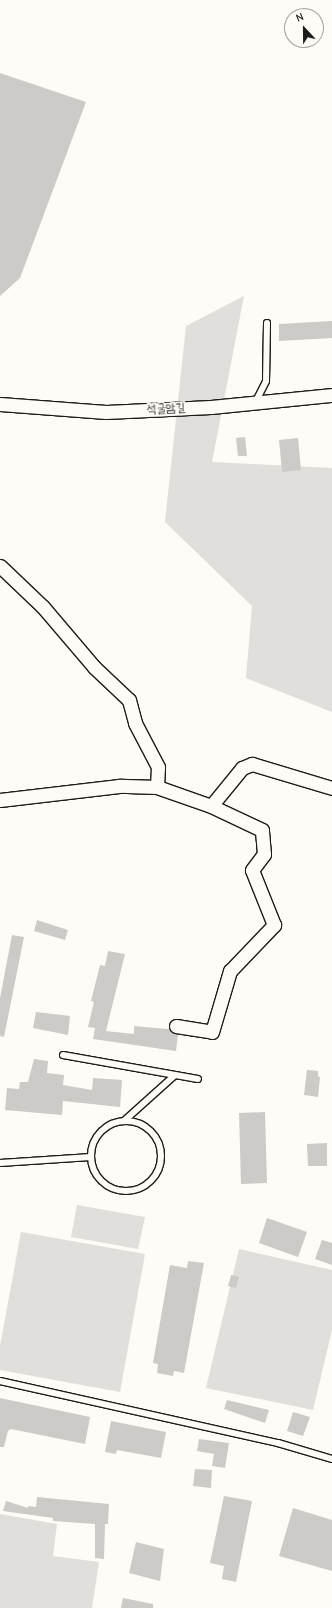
<!DOCTYPE html>
<meta charset="utf-8">
<style>
body{margin:0}
#map{position:relative;width:332px;height:1608px;overflow:hidden;background:#fdfcf7;font-family:"Comic Neue","Poor Story",sans-serif}
div>[style]{position:absolute}
[style*='--x']{left:calc(var(--x)*1px);top:calc(var(--y)*1px);width:calc(var(--w)*1px);rotate:calc(var(--a)*1deg)}
.green>*{inset:0;background:#e0dfdb}
.building>*{inset:0;background:#cccbc8}
.roads{filter:drop-shadow(1px 0 #1c1c1c) drop-shadow(-1px 0 #1c1c1c) drop-shadow(0 1px #1c1c1c) drop-shadow(0 -1px #1c1c1c)}
.lane>*{height:6px;margin:-3px;padding:0 3px;transform-origin:3px;border-radius:3px;background:#fdfcf7}
.lane>.ring{margin:-3px;padding:0;box-sizing:content-box;background:none;border:6px solid #fdfcf7;border-radius:50%}
.street>*{height:13px;margin:-6.5px;padding:0 6.5px;transform-origin:6.5px;border-radius:6.5px;background:#fdfcf7}
span{translate:-50% -50%;white-space:nowrap;text-align:center;line-height:1.15;-webkit-text-stroke:3.5px #fdfcf7;paint-order:stroke}
.street-label{font-size:12px;color:#1c1c1c}
.north{position:absolute;left:284px;top:8px;width:40px;height:40px;box-sizing:border-box;background:#fdfcf7;border:1px solid #a3a29f;border-radius:50%;rotate:338deg;font-size:11px;font-weight:700;line-height:16px;text-align:center;color:#1c1c1c}
.north::after{content:'';display:block;margin:auto;width:14px;height:18px;background:#1c1c1c;clip-path:polygon(50% 0,100% 100%,50% 72%,0 100%)}
</style>
<div id="map">
<div class="green">
<div style="clip-path:polygon(244px 296px,212px 462px,332px 468px,332px 712px,246px 678px,252px 606px,165px 522px,186px 326px)"></div>
<div style="clip-path:polygon(77px 1205px,145px 1217px,138px 1249px,71px 1237px)"></div>
<div style="clip-path:polygon(21px 1232px,145px 1254px,120px 1392px,0 1370px,0 1346px)"></div>
<div style="clip-path:polygon(239px 1249px,332px 1270px,332px 1330px,313px 1410px,206px 1388px)"></div>
<div style="clip-path:polygon(0 1514px,57px 1524px,53px 1556px,99px 1562px,92px 1608px,0 1608px)"></div>
</div>
<div class="building">
<div style="clip-path:polygon(0 73px,86px 102px,20px 278px,0 296px)"></div>
<div style="clip-path:polygon(332px 321px,332px 338px,279px 341px,279px 324px)"></div>
<div style="clip-path:polygon(245px 437px,247px 456px,238px 456px,236px 438px)"></div>
<div style="clip-path:polygon(298px 438px,301px 470px,282px 472px,279px 440px)"></div>
<div style="clip-path:polygon(37px 920px,68px 930px,65px 940px,34px 931px)"></div>
<div style="clip-path:polygon(12px 935px,24px 937px,4px 1037px,0 1036px,0 998px)"></div>
<div style="clip-path:polygon(108px 951px,125px 954px,106px 1031px,134px 1034px,134px 1026px,168px 1029px,178px 1034px,176px 1051px,93px 1039px,95px 1028px,88px 1027px,94px 1002px,91px 1001px,100px 965px,105px 966px)"></div>
<div style="clip-path:polygon(36px 1012px,70px 1016px,68px 1035px,33px 1028px)"></div>
<div style="clip-path:polygon(34px 1059px,48px 1061px,47px 1073px,64px 1075px,63px 1085px,92px 1090px,93px 1078px,122px 1080px,120px 1107px,63px 1101px,62px 1115px,5px 1110px,7px 1088px,19px 1089px,20px 1082px,28px 1082px)"></div>
<div style="clip-path:polygon(307px 1070px,318px 1071px,318px 1076px,320px 1077px,318px 1097px,304px 1095px)"></div>
<div style="clip-path:polygon(265px 1112px,267px 1183px,241px 1184px,239px 1113px)"></div>
<div style="clip-path:polygon(327px 1143px,327px 1166px,308px 1166px,307px 1144px)"></div>
<div style="clip-path:polygon(267px 1218px,307px 1232px,298px 1257px,259px 1243px)"></div>
<div style="clip-path:polygon(322px 1240px,332px 1243px,332px 1265px,315px 1259px)"></div>
<div style="clip-path:polygon(188px 1261px,204px 1263px,184px 1373px,174px 1371px,173px 1376px,157px 1373px,158px 1364px,153px 1363px,170px 1265px,187px 1268px)"></div>
<div style="clip-path:polygon(231px 1275px,239px 1277px,236px 1288px,228px 1286px)"></div>
<div style="clip-path:polygon(0 1398px,90px 1417px,85px 1444px,11px 1429px,8px 1431px,4px 1447px,0 1447px)"></div>
<div style="clip-path:polygon(227px 1400px,269px 1410px,265px 1423px,224px 1409px)"></div>
<div style="clip-path:polygon(293px 1412px,310px 1417px,303px 1436px,287px 1431px)"></div>
<div style="clip-path:polygon(111px 1421px,166px 1432px,161px 1458px,117px 1450px,116px 1454px,105px 1452px)"></div>
<div style="clip-path:polygon(199px 1439px,229px 1443px,225px 1468px,212px 1466px,214px 1454px,197px 1451px)"></div>
<div style="clip-path:polygon(195px 1469px,212px 1470px,211px 1488px,193px 1486px)"></div>
<div style="clip-path:polygon(224px 1496px,252px 1501px,236px 1582px,222px 1579px,224px 1566px,210px 1563px)"></div>
<div style="clip-path:polygon(37px 1497px,109px 1504px,108px 1524px,105px 1524px,104px 1559px,95px 1558px,95px 1524px,53px 1521px,53px 1518px,3px 1511px,6px 1501px,28px 1508px,28px 1506px,36px 1507px)"></div>
<div style="clip-path:polygon(293px 1508px,332px 1520px,332px 1571px,279px 1556px)"></div>
<div style="clip-path:polygon(136px 1542px,164px 1549px,160px 1581px,129px 1573px)"></div>
<div style="clip-path:polygon(123px 1598px,153px 1604px,153px 1608px,121px 1608px)"></div>
</div>
<div class="roads">
<div class="lane">
<div style="--x:256;--y:401;--w:22;--a:-63"></div>
<div style="--x:266;--y:381;--w:58;--a:-89"></div>
<div style="--x:63;--y:1055;--w:137;--a:10.1"></div>
<div style="--x:125;--y:1120;--w:67;--a:-42"></div>
<div class="ring" style="left:91px;top:1121px;width:64px;height:64px"></div>
<div style="--x:0;--y:1163;--w:91;--a:-3.8"></div>
<div style="--x:0;--y:1381;--w:285;--a:12.6"></div>
<div style="--x:278;--y:1443;--w:56;--a:16.5"></div>
</div>
<div class="street">
<div style="--x:0;--y:404;--w:106;--a:4.3"></div>
<div style="--x:106;--y:412;--w:105;--a:-2.7"></div>
<div style="--x:211;--y:407;--w:122;--a:-5.7"></div>
<div style="--x:0;--y:566;--w:59;--a:43.6"></div>
<div style="--x:43;--y:607;--w:79;--a:49.6"></div>
<div style="--x:94;--y:667;--w:48;--a:43.3"></div>
<div style="--x:129;--y:700;--w:24;--a:75"></div>
<div style="--x:135;--y:723;--w:50;--a:62.4"></div>
<div style="--x:158;--y:767;--w:20;--a:93"></div>
<div style="--x:157;--y:787;--w:38;--a:-178"></div>
<div style="--x:119;--y:786;--w:120;--a:173.3"></div>
<div style="--x:157;--y:787;--w:57;--a:19.4"></div>
<div style="--x:211;--y:806;--w:49;--a:-50.8"></div>
<div style="--x:242;--y:768;--w:11;--a:-22"></div>
<div style="--x:252;--y:764;--w:84;--a:16.7"></div>
<div style="--x:176;--y:1026;--w:36;--a:9"></div>
<div style="--x:212;--y:1032;--w:64;--a:-73.6"></div>
<div style="--x:230;--y:971;--w:64;--a:-46.3"></div>
<div style="--x:274;--y:925;--w:59;--a:-111.8"></div>
<div style="--x:252;--y:870;--w:20;--a:-53"></div>
<div style="--x:264;--y:854;--w:24;--a:-95"></div>
<div style="--x:262;--y:830;--w:56;--a:-154.8"></div>
</div>
</div>
<div class="street-label">
<span style="left:166px;top:409px;rotate:-3deg">석굴암길</span>
</div>
<div class="north">N</div>
</div>
